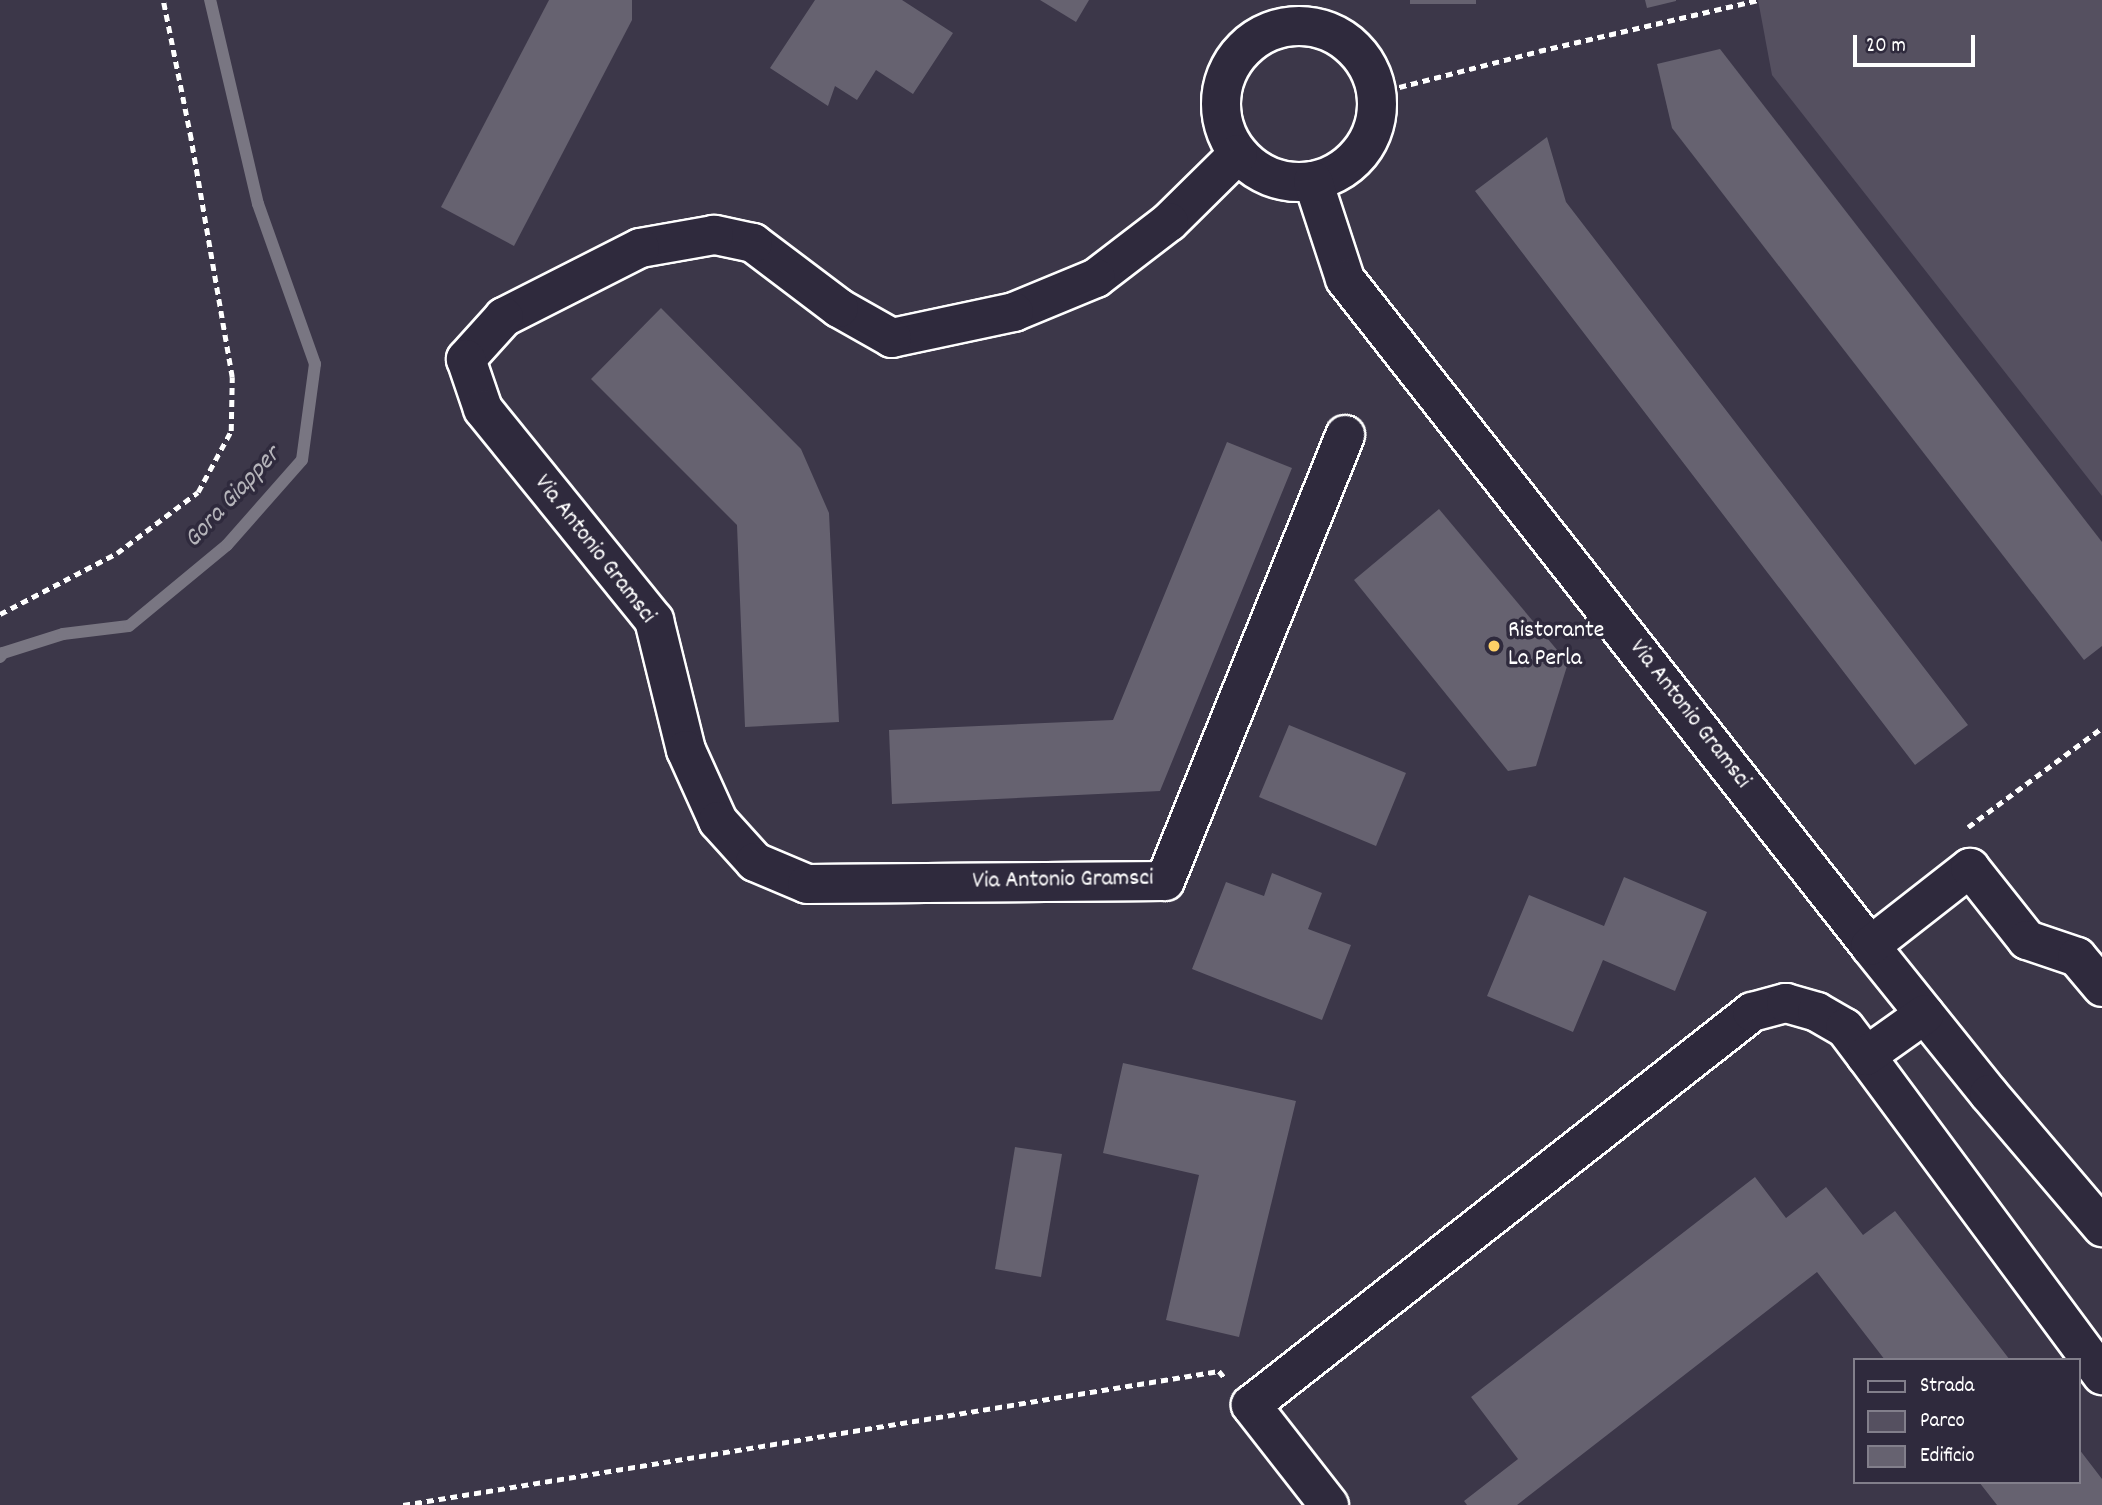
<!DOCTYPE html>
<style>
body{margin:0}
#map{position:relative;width:2102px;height:1505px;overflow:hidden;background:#3c3749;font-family:Dekko,sans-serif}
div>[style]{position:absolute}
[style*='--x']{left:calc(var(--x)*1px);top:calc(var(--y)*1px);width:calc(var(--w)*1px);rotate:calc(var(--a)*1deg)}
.green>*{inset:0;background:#555060}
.stream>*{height:12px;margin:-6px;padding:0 6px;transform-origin:6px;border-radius:6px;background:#797682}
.building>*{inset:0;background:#666270}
.path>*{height:4.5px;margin-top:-2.25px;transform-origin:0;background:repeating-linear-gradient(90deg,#fff 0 7px,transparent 0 12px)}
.roads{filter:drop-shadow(2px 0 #fff) drop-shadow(-2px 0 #fff) drop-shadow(0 2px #fff) drop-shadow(0 -2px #fff)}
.minor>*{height:38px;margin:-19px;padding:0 19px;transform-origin:19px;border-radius:19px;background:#2f2a3d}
.minor>.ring{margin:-19px;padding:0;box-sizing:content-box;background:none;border:38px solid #2f2a3d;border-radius:50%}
.dots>*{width:19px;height:19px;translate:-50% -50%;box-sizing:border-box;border:4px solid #2f2a3d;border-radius:50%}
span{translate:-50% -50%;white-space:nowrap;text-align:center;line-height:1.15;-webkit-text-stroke:7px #2f2a3d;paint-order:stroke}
.street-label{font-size:24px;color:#fff}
.poi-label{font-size:24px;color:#fff}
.left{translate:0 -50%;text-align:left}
.water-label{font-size:26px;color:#b5b4ba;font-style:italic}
.legend{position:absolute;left:1853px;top:1358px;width:228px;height:126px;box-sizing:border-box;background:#2f2a3d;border:2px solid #827f8b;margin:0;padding:9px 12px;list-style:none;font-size:21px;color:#fff}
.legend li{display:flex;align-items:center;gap:14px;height:35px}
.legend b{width:35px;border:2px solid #827f8b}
.scale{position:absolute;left:1853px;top:35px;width:122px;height:32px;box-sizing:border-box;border:4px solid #fff;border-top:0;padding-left:9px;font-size:21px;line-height:24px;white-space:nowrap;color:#fff;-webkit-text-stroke:5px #2f2a3d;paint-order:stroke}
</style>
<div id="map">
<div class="green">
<div style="clip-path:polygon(1758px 0,2102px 0,2102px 496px,1772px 75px)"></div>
</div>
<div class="stream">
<div style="--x:0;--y:657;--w:5;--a:-53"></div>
<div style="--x:3;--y:653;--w:63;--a:-17.6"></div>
<div style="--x:63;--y:634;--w:66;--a:-6.9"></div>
<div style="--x:129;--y:626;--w:127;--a:-39.6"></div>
<div style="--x:227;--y:545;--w:113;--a:-48.6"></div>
<div style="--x:302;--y:460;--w:97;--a:-82.3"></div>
<div style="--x:315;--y:364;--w:170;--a:-109.6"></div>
<div style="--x:258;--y:204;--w:210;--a:-103.2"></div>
</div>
<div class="building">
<div style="clip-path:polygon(549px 0,632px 0,632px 20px,514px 246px,441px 207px)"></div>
<div style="clip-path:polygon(815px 0,902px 0,953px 33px,913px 94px,876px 70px,857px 100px,835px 86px,828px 106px,770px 68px)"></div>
<div style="clip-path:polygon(1040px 0,1089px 0,1076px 22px)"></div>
<div style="clip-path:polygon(1410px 0,1476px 0,1476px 4px,1410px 4px)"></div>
<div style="clip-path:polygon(1645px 0,1676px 0,1676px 1px,1647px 8px)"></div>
<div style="clip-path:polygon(1720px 49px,2102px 542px,2102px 646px,2084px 660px,1672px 128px,1657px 64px)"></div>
<div style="clip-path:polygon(1547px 137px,1566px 202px,1968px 725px,1915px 765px,1475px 191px)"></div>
<div style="clip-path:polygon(661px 308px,801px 449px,829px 513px,839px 722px,745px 727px,737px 525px,591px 379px)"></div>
<div style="clip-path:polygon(1227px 442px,1292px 468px,1160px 791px,892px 804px,889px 730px,1113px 720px)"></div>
<div style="clip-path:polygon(1439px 509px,1568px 663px,1536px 766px,1508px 771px,1354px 580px)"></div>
<div style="clip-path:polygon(1289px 725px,1406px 773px,1376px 846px,1259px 797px)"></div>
<div style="clip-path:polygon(1272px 873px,1322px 893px,1308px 929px,1351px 945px,1322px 1020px,1192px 969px,1226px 882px,1264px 896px)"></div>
<div style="clip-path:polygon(1624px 877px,1707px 912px,1675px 991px,1603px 960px,1573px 1032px,1487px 996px,1529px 895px,1604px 926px)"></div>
<div style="clip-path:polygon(1123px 1063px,1296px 1101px,1239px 1337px,1166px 1320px,1199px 1175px,1103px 1153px)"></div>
<div style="clip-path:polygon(1015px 1147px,1062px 1154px,1041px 1277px,995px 1269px)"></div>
<div style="clip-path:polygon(1755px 1177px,1786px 1218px,1826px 1187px,1863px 1235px,1895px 1211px,2010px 1360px,1885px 1360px,1817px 1272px,1517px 1505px,1467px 1505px,1464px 1501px,1518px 1459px,1471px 1397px)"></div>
<div style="clip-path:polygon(2079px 1449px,2102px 1479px,2102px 1505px,1997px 1505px,1979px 1482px,2079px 1482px)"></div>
</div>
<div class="path">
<div style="--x:1376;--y:93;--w:168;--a:-14.4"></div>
<div style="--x:1539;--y:51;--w:226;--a:-13.1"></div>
<div style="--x:0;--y:614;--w:132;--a:-27.5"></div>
<div style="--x:117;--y:553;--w:101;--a:-37"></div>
<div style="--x:198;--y:492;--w:69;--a:-61.6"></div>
<div style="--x:231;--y:431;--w:54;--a:-88.9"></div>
<div style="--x:232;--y:377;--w:242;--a:-99.8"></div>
<div style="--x:191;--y:139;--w:142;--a:-101.4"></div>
<div style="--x:1968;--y:827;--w:167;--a:-36.5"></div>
<div style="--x:403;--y:1505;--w:827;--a:-9.33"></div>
<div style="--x:1219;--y:1371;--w:8;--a:50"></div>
</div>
<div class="roads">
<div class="minor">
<div class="ring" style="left:1221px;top:26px;width:118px;height:118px"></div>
<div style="--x:1238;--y:154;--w:97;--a:135.4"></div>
<div style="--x:1169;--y:222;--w:92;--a:142.5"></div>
<div style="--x:1096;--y:278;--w:89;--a:157.5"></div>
<div style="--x:1014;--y:312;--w:125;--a:168"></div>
<div style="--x:892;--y:338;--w:61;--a:-150.5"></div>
<div style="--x:839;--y:308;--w:108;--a:-142.9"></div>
<div style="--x:753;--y:243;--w:40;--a:-168"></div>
<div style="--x:714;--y:235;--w:75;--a:170"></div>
<div style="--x:640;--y:248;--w:153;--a:153.1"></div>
<div style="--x:504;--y:317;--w:57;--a:132.1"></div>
<div style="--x:466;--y:359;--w:53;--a:71.2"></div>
<div style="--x:483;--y:409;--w:272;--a:51"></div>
<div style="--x:654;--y:620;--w:134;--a:76.2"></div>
<div style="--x:686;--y:750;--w:78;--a:65.7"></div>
<div style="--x:718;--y:821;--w:55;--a:47.9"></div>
<div style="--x:755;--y:862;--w:56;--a:22.9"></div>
<div style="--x:807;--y:884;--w:358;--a:-0.5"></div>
<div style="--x:1165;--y:881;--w:481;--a:-68"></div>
<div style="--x:1313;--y:181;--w:103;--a:71.9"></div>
<div style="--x:1345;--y:279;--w:849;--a:51.79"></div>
<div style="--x:1870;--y:946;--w:190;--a:51.2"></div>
<div style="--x:1989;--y:1094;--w:175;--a:49.6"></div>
<div style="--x:1870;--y:946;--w:127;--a:-38"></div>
<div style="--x:1970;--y:868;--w:92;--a:51.6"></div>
<div style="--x:2027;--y:940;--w:53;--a:18.8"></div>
<div style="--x:2077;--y:957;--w:39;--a:50"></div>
<div style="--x:1866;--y:1056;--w:397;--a:53.5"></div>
<div style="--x:1329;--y:1505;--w:127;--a:-128"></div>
<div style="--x:1251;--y:1405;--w:637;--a:-38.11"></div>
<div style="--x:1752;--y:1012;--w:35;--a:-15"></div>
<div style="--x:1786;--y:1003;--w:32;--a:16"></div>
<div style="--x:1817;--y:1012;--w:32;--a:30"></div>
<div style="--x:1845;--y:1028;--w:35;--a:53"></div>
<div style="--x:1866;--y:1056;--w:72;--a:-35.4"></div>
</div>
</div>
<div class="dots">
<div style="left:1494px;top:646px;background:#ffd166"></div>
</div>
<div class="street-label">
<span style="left:594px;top:550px;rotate:52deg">Via Antonio Gramsci</span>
<span style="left:1689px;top:715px;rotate:52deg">Via Antonio Gramsci</span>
<span style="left:1063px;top:881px;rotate:-1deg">Via Antonio Gramsci</span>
</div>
<div class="poi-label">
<span class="left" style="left:1508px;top:646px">Ristorante<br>La Perla</span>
</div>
<div class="water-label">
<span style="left:233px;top:498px;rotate:-47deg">Gora Giapper</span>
</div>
<ul class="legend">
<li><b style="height:9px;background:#2f2a3d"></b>Strada</li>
<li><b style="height:19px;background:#555060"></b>Parco</li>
<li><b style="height:19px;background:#666270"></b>Edificio</li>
</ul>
<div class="scale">20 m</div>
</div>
